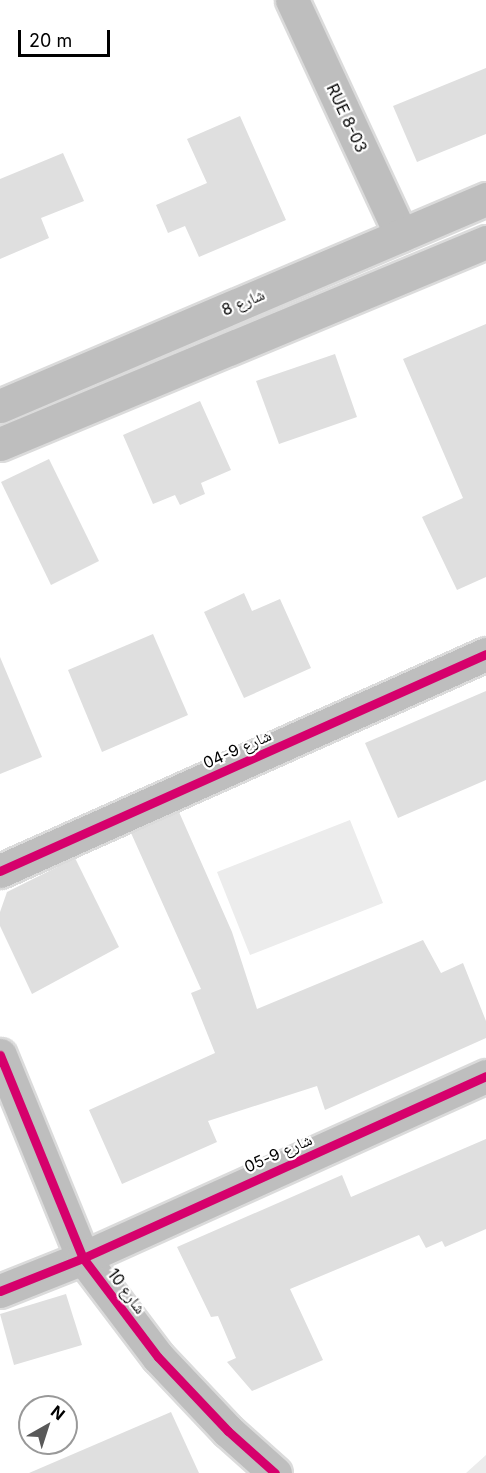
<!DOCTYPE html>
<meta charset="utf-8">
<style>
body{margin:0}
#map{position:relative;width:486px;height:1473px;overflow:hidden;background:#fff;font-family:Inter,"Noto Naskh Arabic",sans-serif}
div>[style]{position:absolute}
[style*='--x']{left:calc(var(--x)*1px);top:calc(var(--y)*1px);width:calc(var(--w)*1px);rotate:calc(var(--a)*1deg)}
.green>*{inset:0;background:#ececec}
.building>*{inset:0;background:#dfdfdf}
.roads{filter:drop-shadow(2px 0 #dbdbdb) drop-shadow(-2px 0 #dbdbdb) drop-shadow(0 2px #dbdbdb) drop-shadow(0 -2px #dbdbdb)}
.minor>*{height:33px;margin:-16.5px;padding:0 16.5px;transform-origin:16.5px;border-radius:16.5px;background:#bebebe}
.highway>*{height:33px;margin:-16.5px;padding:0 16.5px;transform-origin:16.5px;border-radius:16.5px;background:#bebebe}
.cycleway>*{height:9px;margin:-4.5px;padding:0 4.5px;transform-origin:4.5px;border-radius:4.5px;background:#d6006c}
span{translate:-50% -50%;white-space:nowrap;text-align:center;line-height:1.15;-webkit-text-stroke:4.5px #fff;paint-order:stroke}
.street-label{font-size:16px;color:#000}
.north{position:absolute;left:18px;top:1395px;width:60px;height:60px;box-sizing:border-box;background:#fff;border:2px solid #999;border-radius:50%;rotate:39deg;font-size:16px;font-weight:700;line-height:24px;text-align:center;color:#000}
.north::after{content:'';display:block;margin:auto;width:21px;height:27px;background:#595959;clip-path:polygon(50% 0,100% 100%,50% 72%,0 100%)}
.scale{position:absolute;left:18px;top:30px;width:92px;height:27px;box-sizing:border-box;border:3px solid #000;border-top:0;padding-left:8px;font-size:18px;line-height:21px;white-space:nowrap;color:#000;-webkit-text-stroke:4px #fff;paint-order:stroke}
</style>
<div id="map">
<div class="green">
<div style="clip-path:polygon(350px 820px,383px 903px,250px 955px,217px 872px)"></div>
<div style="clip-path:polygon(486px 1455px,486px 1473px,466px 1473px)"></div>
</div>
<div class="building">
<div style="clip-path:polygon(486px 68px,486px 134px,417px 162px,393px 106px)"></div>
<div style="clip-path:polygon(240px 116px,286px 220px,199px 257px,185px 226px,168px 233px,156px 205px,207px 183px,187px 139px)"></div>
<div style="clip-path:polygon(63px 153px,84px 201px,41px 218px,49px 238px,0 259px,0 179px)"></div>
<div style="clip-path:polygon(486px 324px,486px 577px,457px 590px,422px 517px,463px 498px,403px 359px)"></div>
<div style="clip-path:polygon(335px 354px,357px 417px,279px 444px,256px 381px)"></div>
<div style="clip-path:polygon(200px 401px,231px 470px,201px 483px,205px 494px,180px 505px,175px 495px,153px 504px,123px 435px)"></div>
<div style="clip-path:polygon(49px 459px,99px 561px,51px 585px,1px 482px)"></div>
<div style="clip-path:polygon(244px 593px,252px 611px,280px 599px,311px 668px,244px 698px,204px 612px)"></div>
<div style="clip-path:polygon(153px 634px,188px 715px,102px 752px,68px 670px)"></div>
<div style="clip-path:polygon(0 657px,42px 757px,0 774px)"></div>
<div style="clip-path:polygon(486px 691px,486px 780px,398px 818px,365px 743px)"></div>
<div style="clip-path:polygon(179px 812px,232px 932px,257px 1009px,423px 940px,441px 973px,463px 963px,486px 1021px,486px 1038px,325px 1110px,317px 1086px,208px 1121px,217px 1142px,122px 1184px,89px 1110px,215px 1053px,191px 993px,201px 989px,131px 833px)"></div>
<div style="clip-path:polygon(75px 858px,119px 947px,32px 994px,0 926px,0 912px,7px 892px)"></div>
<div style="clip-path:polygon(486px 1139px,486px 1229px,445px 1247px,442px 1241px,426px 1248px,419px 1235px,290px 1289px,323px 1360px,252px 1391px,227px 1362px,236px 1358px,218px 1316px,211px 1317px,177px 1247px,342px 1175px,351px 1197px)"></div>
<div style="clip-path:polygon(66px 1294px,82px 1345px,14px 1365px,0 1314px)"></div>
<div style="clip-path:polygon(171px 1412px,199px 1473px,29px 1473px)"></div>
</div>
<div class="roads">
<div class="minor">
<div style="--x:292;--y:0;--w:259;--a:65.1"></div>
<div style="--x:0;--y:871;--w:532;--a:-24.06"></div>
<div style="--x:0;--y:1055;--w:219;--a:67.8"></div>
<div style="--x:83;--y:1258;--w:124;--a:52.9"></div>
<div style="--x:158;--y:1357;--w:102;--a:46.6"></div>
<div style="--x:228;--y:1431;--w:63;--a:41.8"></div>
<div style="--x:0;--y:1291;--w:89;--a:-21.7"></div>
<div style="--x:83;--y:1258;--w:442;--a:-24.3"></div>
</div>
<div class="highway">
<div style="--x:0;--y:406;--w:528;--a:-23.07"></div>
<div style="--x:0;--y:444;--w:526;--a:-22.57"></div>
</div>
</div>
<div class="cycleway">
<div style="--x:0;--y:871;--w:532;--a:-24.06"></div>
<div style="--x:0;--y:1055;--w:219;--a:67.8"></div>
<div style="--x:83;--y:1258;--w:124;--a:52.9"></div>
<div style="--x:158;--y:1357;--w:102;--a:46.6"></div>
<div style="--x:228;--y:1431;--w:63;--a:41.8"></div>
<div style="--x:0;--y:1291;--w:89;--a:-21.7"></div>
<div style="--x:83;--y:1258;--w:442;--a:-24.3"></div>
</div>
<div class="street-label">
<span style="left:347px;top:118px;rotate:65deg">RUE 8-03</span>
<span style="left:243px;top:302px;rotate:-23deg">شارع 8</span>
<span style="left:237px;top:749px;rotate:-24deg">شارع 9-04</span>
<span style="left:278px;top:1153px;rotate:-24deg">شارع 9-05</span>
<span style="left:127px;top:1291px;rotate:53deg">شارع 10</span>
</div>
<div class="north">N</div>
<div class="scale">20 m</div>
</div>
